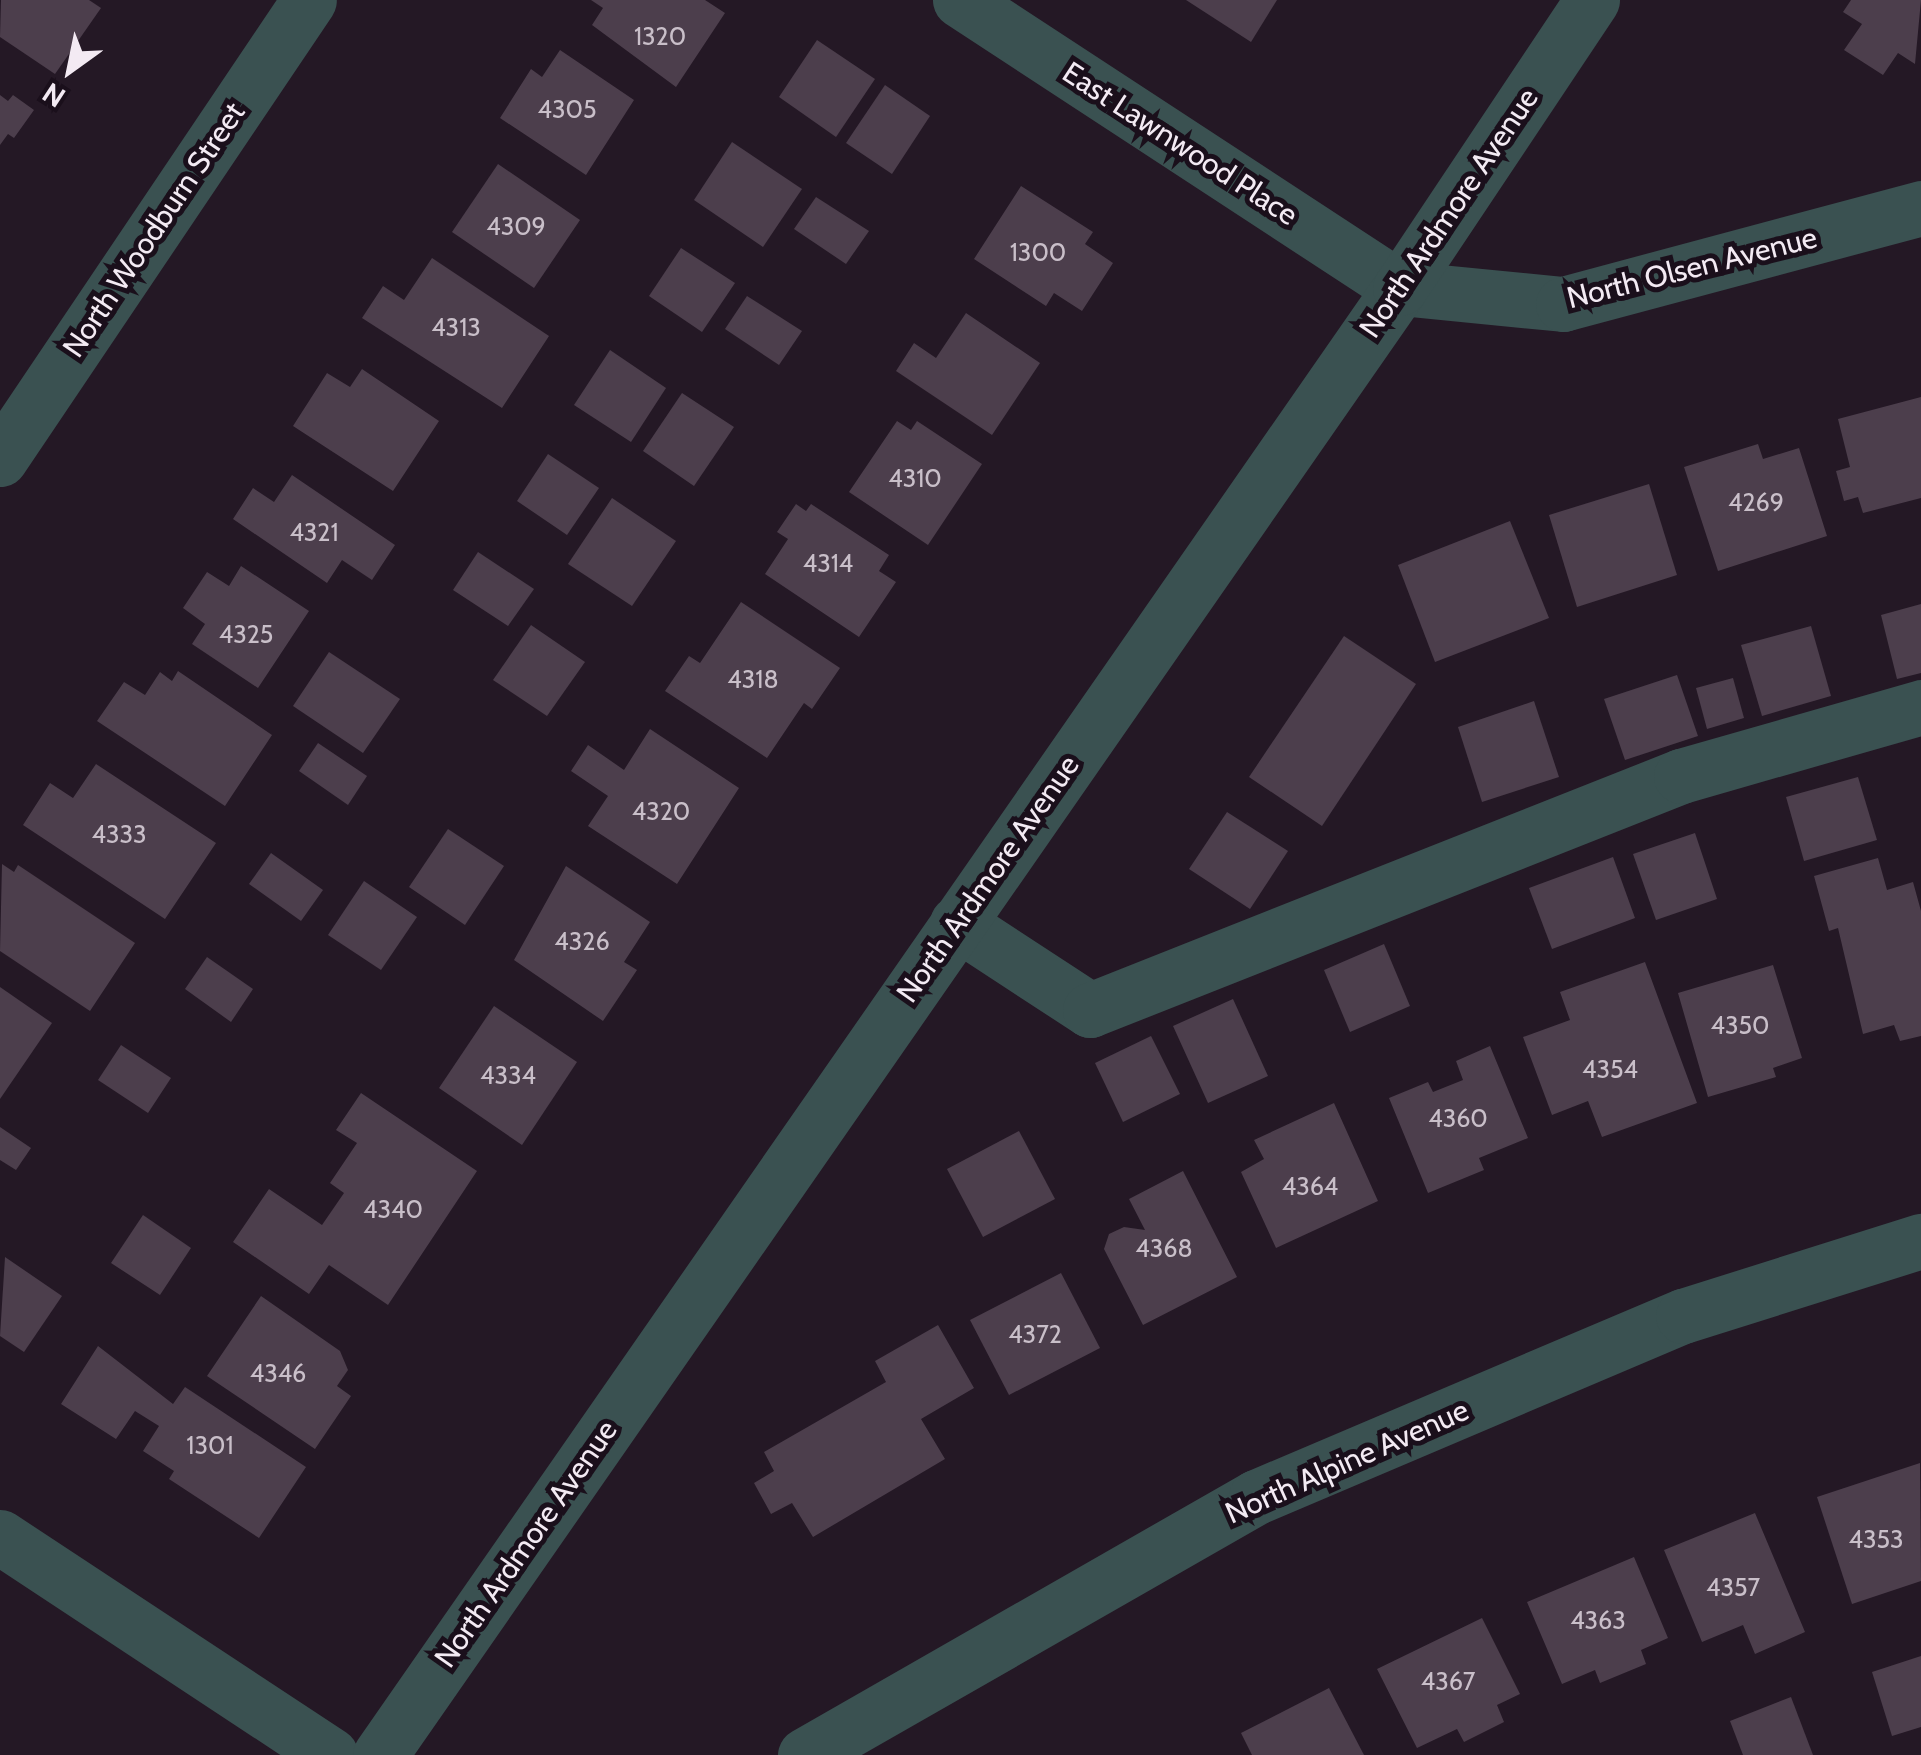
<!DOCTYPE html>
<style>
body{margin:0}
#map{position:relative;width:1921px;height:1755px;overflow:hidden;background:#241825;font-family:Cabin,sans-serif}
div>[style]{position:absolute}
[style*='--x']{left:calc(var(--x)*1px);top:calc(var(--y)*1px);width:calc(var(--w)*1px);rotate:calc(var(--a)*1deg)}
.building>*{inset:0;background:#4c3e4c}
.minor>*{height:55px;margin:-27.5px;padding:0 27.5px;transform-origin:27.5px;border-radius:27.5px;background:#3a5151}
span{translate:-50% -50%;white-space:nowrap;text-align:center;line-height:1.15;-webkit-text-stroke:10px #1a0f1b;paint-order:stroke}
.number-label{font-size:25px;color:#c9bfc9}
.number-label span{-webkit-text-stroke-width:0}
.street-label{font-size:30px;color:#f3eaf3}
.north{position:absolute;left:20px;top:20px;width:100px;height:100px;-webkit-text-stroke:8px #1a0f1b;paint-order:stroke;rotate:213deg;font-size:28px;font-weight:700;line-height:40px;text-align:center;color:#f3eaf3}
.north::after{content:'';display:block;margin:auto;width:35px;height:45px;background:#f3eaf3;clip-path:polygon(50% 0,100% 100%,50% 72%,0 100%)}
</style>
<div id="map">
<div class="building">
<div style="clip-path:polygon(1px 0,89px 0,101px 8px,55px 74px,0 37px)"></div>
<div style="clip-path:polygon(591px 0,705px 0,725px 13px,676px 87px,592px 25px,603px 8px)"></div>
<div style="clip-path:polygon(1186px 0,1277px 0,1251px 42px)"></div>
<div style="clip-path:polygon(1851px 0,1921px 0,1915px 64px,1898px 53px,1883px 75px,1844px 50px,1862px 24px,1843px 12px)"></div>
<div style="clip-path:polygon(817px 40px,875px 79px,836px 137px,779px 97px)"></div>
<div style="clip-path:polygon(560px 50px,634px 100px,586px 175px,500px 118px,531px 69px,542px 77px)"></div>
<div style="clip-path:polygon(885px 85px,930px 116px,892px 174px,846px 143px)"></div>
<div style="clip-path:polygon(0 95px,8px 101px,13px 95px,34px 110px,14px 138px,8px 134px,0 145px)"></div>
<div style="clip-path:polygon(732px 142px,802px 189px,763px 247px,694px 200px)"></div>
<div style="clip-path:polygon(498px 164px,580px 220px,534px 288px,452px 232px)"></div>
<div style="clip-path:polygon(1021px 186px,1093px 232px,1085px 244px,1113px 263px,1082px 311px,1054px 293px,1046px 306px,974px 259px)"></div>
<div style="clip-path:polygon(816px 197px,869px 231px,846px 264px,794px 229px)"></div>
<div style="clip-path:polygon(681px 248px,735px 283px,702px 332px,649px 296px)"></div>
<div style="clip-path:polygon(432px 258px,549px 336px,502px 408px,362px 318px,383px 286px,404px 300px)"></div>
<div style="clip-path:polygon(747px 296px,802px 331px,779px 365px,725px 329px)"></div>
<div style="clip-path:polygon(966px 313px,1040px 363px,992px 435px,896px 371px,914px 343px,936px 358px)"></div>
<div style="clip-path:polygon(610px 350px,666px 388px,631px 442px,574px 405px)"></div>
<div style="clip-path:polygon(362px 369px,439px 421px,393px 491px,293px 426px,327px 373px,350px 387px)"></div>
<div style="clip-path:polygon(682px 393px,734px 427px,694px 486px,643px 451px)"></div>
<div style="clip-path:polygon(1921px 397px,1921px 498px,1863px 513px,1858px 497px,1844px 501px,1836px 471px,1850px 467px,1838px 419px)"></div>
<div style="clip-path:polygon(897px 421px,911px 430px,917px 421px,982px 464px,928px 545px,849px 492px)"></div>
<div style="clip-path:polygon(1758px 444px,1763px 459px,1799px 448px,1827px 536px,1718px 571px,1684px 467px)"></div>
<div style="clip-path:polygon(548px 454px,599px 488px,567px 535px,517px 501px)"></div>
<div style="clip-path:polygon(292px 475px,395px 545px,372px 580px,342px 560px,327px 583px,233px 519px,253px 488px,274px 502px)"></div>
<div style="clip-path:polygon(1649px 484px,1677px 575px,1577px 607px,1549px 515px)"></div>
<div style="clip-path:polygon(612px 498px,676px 541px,632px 606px,568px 564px)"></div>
<div style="clip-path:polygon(796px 504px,806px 511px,811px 504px,889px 555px,879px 571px,896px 582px,859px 637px,765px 574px,788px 539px,777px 532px)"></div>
<div style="clip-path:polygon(1510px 521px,1549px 618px,1435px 662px,1398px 565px)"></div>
<div style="clip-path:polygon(478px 552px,534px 589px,508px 626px,453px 590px)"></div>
<div style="clip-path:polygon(241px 566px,309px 611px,258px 688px,192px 644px,205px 624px,183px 608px,207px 572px,229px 586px)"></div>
<div style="clip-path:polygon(741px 602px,840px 668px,812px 709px,804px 703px,767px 758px,665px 691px,689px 656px,700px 663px)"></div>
<div style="clip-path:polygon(1921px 604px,1921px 673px,1897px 679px,1881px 615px)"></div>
<div style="clip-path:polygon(531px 625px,585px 662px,547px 716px,493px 680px)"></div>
<div style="clip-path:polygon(1811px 626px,1831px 696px,1762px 716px,1741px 645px)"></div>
<div style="clip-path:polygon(1344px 636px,1416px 684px,1322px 826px,1249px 777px)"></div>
<div style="clip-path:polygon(329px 652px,400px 699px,363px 753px,293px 706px)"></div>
<div style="clip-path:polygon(178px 671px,272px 735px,225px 806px,97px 721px,124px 682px,145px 695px,160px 672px,172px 681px)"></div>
<div style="clip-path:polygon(1677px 675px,1698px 736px,1625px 760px,1604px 699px)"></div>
<div style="clip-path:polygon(1733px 678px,1744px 718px,1707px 729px,1696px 688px)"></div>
<div style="clip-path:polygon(1534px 701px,1559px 777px,1482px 802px,1458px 727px)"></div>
<div style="clip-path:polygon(650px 729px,739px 788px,677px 884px,588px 826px,608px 796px,571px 771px,588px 745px,624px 770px)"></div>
<div style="clip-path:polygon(318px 743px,367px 776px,348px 805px,299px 771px)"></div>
<div style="clip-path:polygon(96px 764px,216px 843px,165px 919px,23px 825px,50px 783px,73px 798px)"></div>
<div style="clip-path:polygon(1858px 777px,1877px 840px,1804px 861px,1786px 797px)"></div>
<div style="clip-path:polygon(1227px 812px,1288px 851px,1250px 909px,1189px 869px)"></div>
<div style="clip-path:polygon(448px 829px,504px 866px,465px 925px,409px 887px)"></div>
<div style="clip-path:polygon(1695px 833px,1717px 899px,1656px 920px,1633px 854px)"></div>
<div style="clip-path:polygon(271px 853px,323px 890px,301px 921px,249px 884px)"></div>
<div style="clip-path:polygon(1613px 857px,1635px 918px,1552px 949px,1529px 888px)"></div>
<div style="clip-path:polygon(1878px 858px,1887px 890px,1913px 882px,1921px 911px,1921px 1036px,1900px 1041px,1894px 1025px,1863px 1034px,1838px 928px,1829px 931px,1814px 876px)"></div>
<div style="clip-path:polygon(2px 864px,14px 872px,18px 865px,135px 943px,90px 1011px,0 951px)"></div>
<div style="clip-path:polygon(566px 866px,650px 922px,624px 962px,637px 970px,603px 1021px,514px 960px)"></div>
<div style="clip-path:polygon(364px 881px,417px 917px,381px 970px,328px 935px)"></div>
<div style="clip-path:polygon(1384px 944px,1410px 1006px,1350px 1032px,1324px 970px)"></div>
<div style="clip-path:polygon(207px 957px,253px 989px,231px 1022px,185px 989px)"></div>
<div style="clip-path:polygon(1645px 962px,1697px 1103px,1602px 1137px,1588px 1101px,1552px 1115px,1523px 1037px,1570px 1020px,1560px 992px)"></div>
<div style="clip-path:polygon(1773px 965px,1802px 1058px,1773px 1068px,1776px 1077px,1708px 1097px,1678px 993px)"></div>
<div style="clip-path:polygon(0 987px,52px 1023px,0 1099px)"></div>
<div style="clip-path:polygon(1233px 999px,1268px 1076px,1208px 1103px,1173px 1026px)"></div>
<div style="clip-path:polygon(494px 1006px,577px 1062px,522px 1145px,439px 1088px)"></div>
<div style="clip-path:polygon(1151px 1036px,1180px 1094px,1123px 1122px,1095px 1063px)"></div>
<div style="clip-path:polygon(121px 1045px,171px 1078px,148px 1113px,98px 1080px)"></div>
<div style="clip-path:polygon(1490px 1046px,1528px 1138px,1479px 1158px,1484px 1170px,1428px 1193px,1389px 1098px,1428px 1082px,1433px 1092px,1463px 1080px,1456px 1061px)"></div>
<div style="clip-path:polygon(361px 1093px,477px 1171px,388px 1305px,329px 1265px,309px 1294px,233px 1242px,269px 1189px,322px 1225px,344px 1193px,330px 1183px,357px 1143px,336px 1130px)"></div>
<div style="clip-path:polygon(1334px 1103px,1378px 1201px,1276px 1248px,1241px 1172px,1264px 1159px,1254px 1140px)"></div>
<div style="clip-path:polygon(0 1127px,31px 1148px,16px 1170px,0 1160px)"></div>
<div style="clip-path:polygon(1019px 1131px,1055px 1199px,983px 1237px,947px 1169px)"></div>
<div style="clip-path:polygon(1183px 1171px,1237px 1277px,1143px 1325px,1104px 1249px,1109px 1234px,1124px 1227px,1145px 1230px,1129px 1199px)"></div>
<div style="clip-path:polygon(143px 1215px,191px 1248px,160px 1295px,111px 1263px)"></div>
<div style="clip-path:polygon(5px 1257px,62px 1296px,24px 1352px,0 1336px)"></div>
<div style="clip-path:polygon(1061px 1273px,1100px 1348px,1009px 1395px,970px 1320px)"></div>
<div style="clip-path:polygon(261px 1296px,340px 1351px,348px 1370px,337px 1386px,351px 1396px,315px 1449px,207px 1376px)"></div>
<div style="clip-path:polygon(938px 1325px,974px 1388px,921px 1419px,945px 1459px,813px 1537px,792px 1503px,771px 1514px,754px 1483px,774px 1471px,764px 1452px,886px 1382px,875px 1361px)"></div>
<div style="clip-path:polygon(98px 1346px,173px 1404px,185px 1387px,306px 1467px,259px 1538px,169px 1479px,174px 1471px,143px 1451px,159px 1426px,135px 1411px,116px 1439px,61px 1404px)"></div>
<div style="clip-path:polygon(1920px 1463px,1921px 1581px,1852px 1604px,1817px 1497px)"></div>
<div style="clip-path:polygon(1755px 1513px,1805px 1632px,1755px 1654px,1743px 1625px,1702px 1642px,1664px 1550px)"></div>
<div style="clip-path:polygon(1634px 1557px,1668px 1638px,1641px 1650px,1646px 1664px,1600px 1683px,1595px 1670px,1562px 1684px,1527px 1602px)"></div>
<div style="clip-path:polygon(1482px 1618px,1520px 1694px,1497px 1705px,1504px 1722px,1464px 1742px,1457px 1729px,1417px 1748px,1377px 1669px)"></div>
<div style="clip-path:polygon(1921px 1656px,1921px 1727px,1892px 1736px,1872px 1672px)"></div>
<div style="clip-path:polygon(1329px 1688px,1364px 1755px,1252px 1755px,1241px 1733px)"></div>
<div style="clip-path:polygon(1791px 1697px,1813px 1755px,1743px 1755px,1730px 1721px)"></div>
</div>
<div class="minor">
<div style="--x:960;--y:0;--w:526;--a:33.21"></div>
<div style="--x:1400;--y:288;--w:164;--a:5.6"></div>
<div style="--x:1563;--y:304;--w:371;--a:-15"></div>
<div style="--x:0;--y:459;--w:553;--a:-56.05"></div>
<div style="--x:957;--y:923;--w:159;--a:33.2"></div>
<div style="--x:1090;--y:1010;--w:636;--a:-21.6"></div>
<div style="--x:1681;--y:776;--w:250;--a:-16"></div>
<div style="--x:0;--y:1537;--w:396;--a:33.4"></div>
<div style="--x:380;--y:1755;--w:1787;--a:-55.19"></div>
<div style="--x:1400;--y:288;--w:346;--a:-56.3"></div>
<div style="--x:805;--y:1755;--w:520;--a:-29.77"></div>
<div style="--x:1256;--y:1497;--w:464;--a:-23"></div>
<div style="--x:1683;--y:1316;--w:250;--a:-17.5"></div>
</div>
<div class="number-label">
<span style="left:660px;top:36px">1320</span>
<span style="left:567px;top:109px">4305</span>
<span style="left:516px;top:226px">4309</span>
<span style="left:1038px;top:252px">1300</span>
<span style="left:456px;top:327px">4313</span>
<span style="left:915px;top:478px">4310</span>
<span style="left:1756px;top:502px">4269</span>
<span style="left:314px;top:532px">4321</span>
<span style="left:828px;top:563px">4314</span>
<span style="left:246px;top:634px">4325</span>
<span style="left:753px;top:679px">4318</span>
<span style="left:661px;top:811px">4320</span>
<span style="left:119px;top:834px">4333</span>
<span style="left:582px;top:941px">4326</span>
<span style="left:1740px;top:1025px">4350</span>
<span style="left:1610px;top:1069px">4354</span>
<span style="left:508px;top:1075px">4334</span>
<span style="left:1458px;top:1118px">4360</span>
<span style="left:1310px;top:1186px">4364</span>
<span style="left:393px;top:1209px">4340</span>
<span style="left:1164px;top:1248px">4368</span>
<span style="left:1035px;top:1334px">4372</span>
<span style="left:278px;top:1373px">4346</span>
<span style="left:210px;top:1445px">1301</span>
<span style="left:1876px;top:1539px">4353</span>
<span style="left:1733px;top:1587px">4357</span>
<span style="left:1598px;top:1620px">4363</span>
<span style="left:1448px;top:1681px">4367</span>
</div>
<div class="street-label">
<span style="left:1180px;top:144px;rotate:33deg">East Lawnwood Place</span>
<span style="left:1449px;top:213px;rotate:-56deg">North Ardmore Avenue</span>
<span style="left:154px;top:230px;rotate:-56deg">North Woodburn Street</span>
<span style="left:1692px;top:268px;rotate:-14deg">North Olsen Avenue</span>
<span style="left:988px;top:879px;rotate:-55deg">North Ardmore Avenue</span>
<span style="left:1347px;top:1462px;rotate:-24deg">North Alpine Avenue</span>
<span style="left:526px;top:1544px;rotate:-55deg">North Ardmore Avenue</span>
</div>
<div class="north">N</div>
</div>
